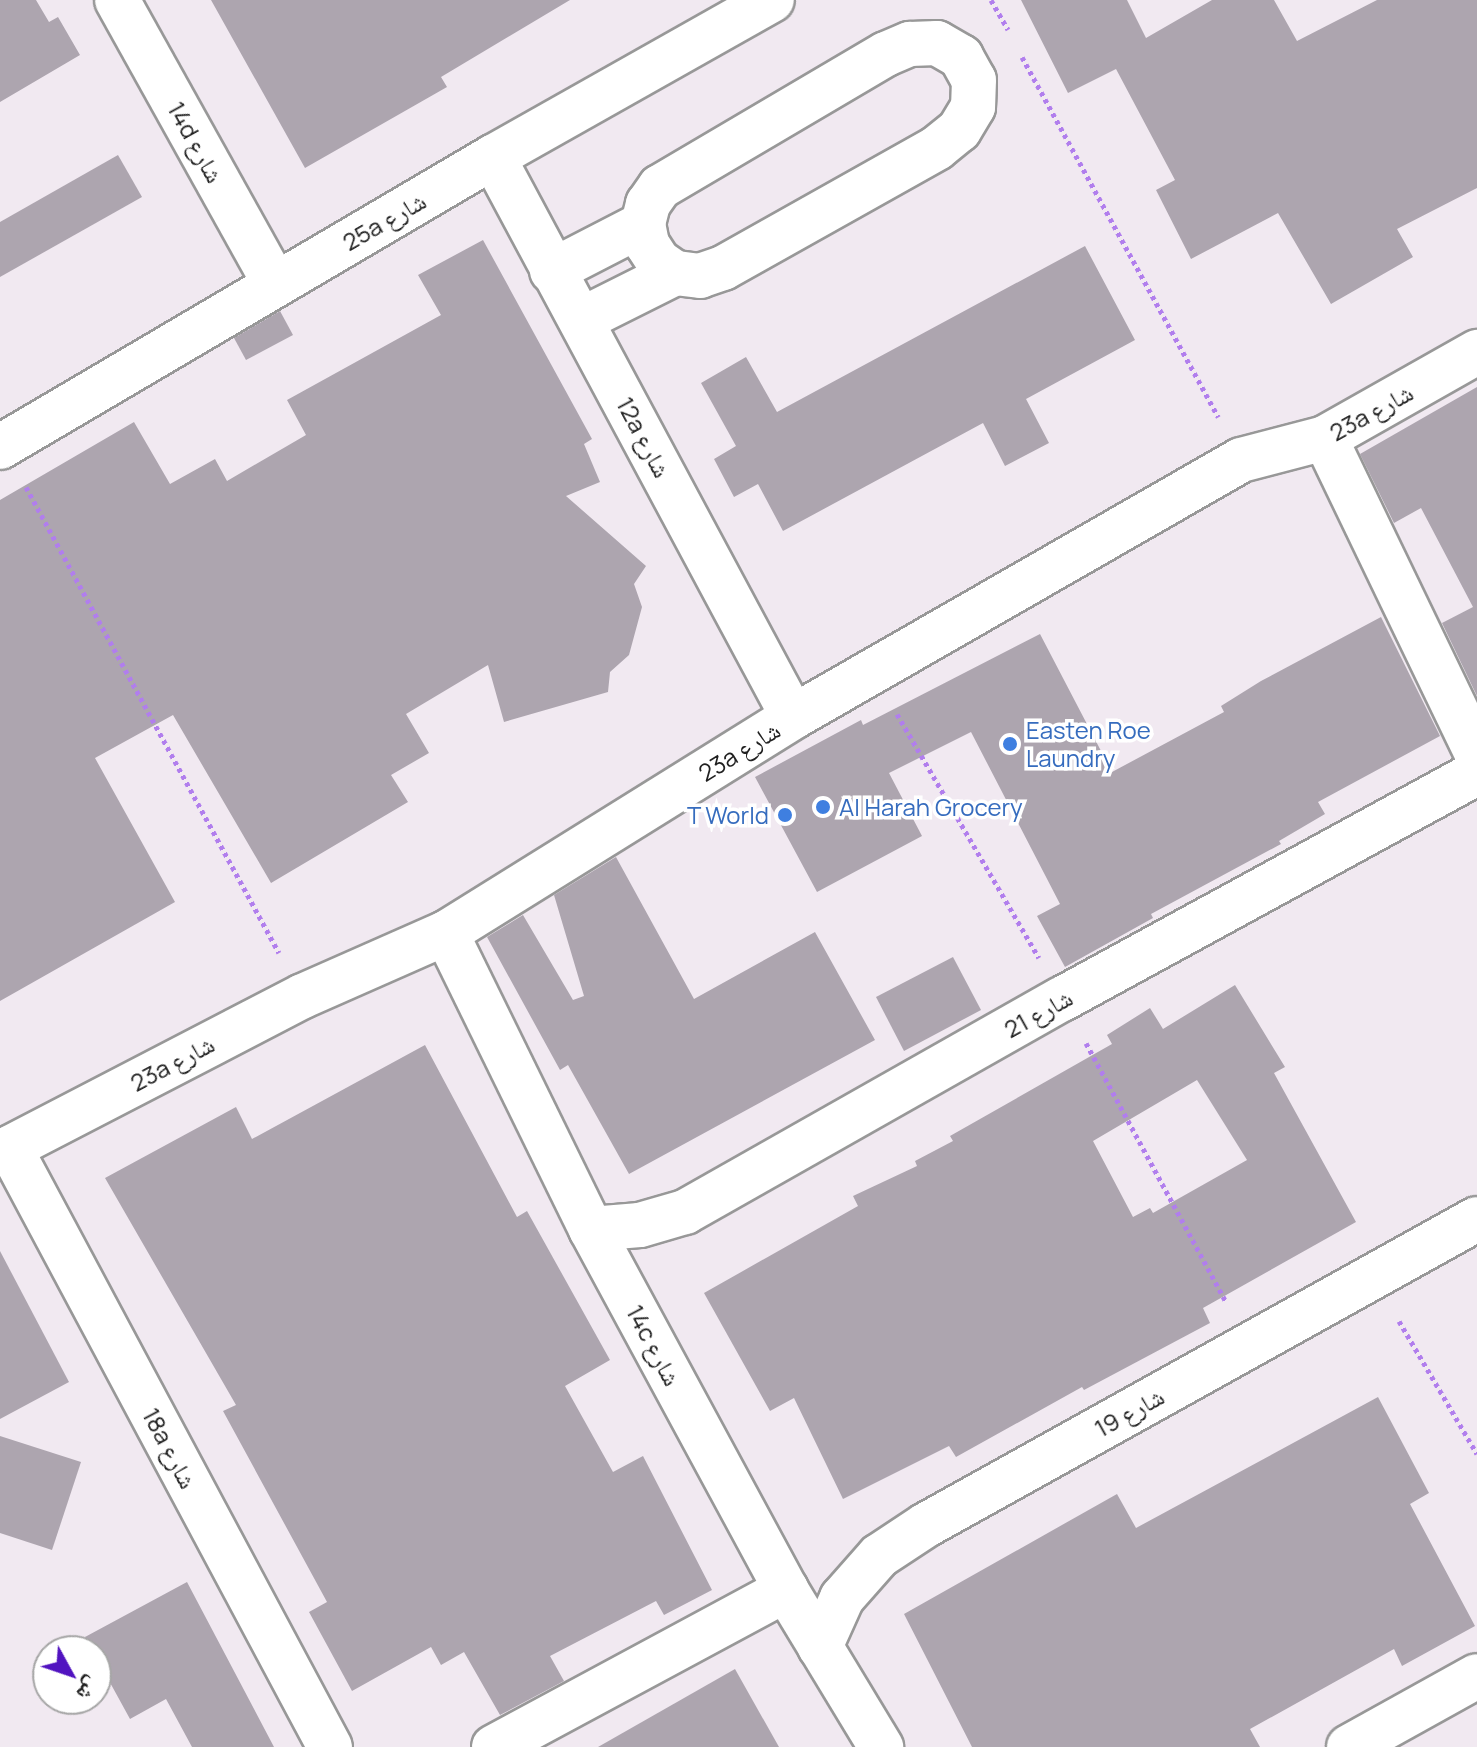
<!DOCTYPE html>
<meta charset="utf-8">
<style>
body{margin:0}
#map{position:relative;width:1477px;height:1747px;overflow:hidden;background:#f1e9f1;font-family:Manrope,"Noto Naskh Arabic",sans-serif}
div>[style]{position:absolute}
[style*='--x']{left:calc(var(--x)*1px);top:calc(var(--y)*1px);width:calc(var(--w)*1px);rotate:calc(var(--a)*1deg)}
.building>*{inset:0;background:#ada5af}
.path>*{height:5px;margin-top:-2.5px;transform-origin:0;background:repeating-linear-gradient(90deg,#b17eed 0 4px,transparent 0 8px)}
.roads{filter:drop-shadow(2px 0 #989898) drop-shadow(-2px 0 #989898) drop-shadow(0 2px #989898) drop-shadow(0 -2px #989898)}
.minor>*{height:44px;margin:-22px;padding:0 22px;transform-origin:22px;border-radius:22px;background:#fff}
.dots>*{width:22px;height:22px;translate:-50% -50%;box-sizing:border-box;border:4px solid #fff;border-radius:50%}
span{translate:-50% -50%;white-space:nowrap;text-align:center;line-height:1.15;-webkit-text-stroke:7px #fff;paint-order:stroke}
.street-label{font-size:24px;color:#212121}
.shop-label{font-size:24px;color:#366cbe}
.left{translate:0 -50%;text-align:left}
.right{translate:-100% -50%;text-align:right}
.north{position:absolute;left:32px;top:1635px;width:80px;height:80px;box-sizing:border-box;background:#fff;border:2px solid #a6a6a6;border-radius:50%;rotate:130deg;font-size:22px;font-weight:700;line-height:32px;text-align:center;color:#212121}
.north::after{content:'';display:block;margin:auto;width:28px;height:36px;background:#5113c0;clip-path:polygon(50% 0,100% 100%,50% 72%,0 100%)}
</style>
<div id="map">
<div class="building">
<div style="clip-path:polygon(0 0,36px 0,49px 22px,58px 17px,80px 55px,0 102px)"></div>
<div style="clip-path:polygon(211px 0,570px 0,441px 77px,447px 87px,305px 168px)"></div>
<div style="clip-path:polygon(1021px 0,1127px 0,1146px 38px,1212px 0,1274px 0,1297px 41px,1377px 0,1477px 0,1477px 188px,1397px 229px,1413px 257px,1331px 304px,1278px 213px,1191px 259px,1156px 190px,1175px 180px,1116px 69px,1068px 93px)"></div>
<div style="clip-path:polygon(118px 155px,142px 197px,0 277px,0 222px)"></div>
<div style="clip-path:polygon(483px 240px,592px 439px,584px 444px,600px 482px,566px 496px,646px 566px,634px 584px,642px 607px,629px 655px,610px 672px,608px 692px,504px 722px,488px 665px,406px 714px,429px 753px,391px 775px,408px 802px,271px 883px,173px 715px,95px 758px,175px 902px,0 1001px,0 500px,134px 422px,170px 484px,215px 459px,227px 481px,306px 435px,287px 400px,441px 315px,418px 275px)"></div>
<div style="clip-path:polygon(1085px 246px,1135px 340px,1026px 399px,1049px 443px,1005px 466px,983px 423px,783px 531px,758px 484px,734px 497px,714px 459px,736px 446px,701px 383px,746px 357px,777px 412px)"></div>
<div style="clip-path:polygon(280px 311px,293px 335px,246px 360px,234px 338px)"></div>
<div style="clip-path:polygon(1477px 387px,1477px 696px,1442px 623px,1473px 607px,1421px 508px,1394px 523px,1360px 454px)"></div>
<div style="clip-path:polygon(1381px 617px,1440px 736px,1318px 802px,1325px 814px,1279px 841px,1281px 844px,1151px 914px,1153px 918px,1065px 967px,1037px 916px,1060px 904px,971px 732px,889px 773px,922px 836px,817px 892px,755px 777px,861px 720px,863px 725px,1040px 634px,1112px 772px,1224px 712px,1221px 706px,1261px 681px)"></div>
<div style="clip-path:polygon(616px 857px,694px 999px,815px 932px,875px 1040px,629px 1174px,568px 1065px,560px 1070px,487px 937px,523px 915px,573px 1000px,584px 996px,554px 895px)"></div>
<div style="clip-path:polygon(953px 957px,981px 1010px,904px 1051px,876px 997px)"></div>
<div style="clip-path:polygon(evenodd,1235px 985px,1285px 1067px,1274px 1073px,1356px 1222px,1203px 1308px,1210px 1323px,1084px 1390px,1082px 1387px,956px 1457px,949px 1446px,843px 1499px,794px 1398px,770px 1411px,704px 1293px,858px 1206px,853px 1196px,917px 1166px,915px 1161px,953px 1141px,950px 1136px,1112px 1044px,1107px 1035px,1150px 1008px,1163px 1029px,1235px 985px,1197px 1080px,1247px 1160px,1153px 1213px,1150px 1208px,1133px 1217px,1093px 1141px,1197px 1080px)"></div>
<div style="clip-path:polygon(425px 1045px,517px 1217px,527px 1211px,610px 1360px,565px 1386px,613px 1472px,643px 1456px,712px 1590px,664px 1615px,656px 1601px,550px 1656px,564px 1681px,500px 1715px,464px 1652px,441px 1665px,431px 1647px,352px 1691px,309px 1612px,327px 1602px,223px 1411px,236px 1405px,105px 1178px,236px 1107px,252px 1139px)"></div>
<div style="clip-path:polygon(0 1251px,69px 1382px,0 1419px)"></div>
<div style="clip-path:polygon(1378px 1397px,1429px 1493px,1410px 1504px,1475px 1626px,1402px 1666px,1394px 1649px,1250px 1729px,1260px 1747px,972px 1747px,904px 1614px,1117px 1494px,1136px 1528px)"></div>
<div style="clip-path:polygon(0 1436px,81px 1462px,52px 1550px,0 1533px)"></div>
<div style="clip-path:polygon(187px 1582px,274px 1747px,192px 1747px,166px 1699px,130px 1719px,85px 1637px)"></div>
<div style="clip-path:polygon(735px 1669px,779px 1747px,598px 1747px)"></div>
</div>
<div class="path">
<div style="--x:991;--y:0;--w:34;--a:60"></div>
<div style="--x:1022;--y:57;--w:410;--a:61.4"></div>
<div style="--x:26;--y:487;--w:530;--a:61.5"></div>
<div style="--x:897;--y:714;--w:282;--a:59.8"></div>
<div style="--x:1086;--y:1043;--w:294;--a:61.6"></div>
<div style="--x:1399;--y:1321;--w:154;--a:59.6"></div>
</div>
<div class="roads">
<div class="minor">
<div style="--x:117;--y:0;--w:325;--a:60.9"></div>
<div style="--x:937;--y:43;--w:28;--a:30"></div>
<div style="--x:961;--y:57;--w:26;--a:61"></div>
<div style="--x:974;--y:80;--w:27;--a:92"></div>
<div style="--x:973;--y:107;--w:27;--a:121"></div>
<div style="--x:959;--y:130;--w:28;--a:141"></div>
<div style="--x:937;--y:148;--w:245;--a:150.7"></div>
<div style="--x:723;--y:268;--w:24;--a:161"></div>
<div style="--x:700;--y:276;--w:25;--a:-173"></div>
<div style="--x:675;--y:273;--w:21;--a:-145"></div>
<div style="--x:658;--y:261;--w:20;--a:-123"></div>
<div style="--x:647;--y:244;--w:20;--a:-101"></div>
<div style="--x:643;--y:224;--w:21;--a:-76"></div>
<div style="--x:648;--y:204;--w:21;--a:-55"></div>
<div style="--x:660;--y:187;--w:262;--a:-30.5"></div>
<div style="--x:886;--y:54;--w:26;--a:-23"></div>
<div style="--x:910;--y:44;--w:27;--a:-2"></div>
<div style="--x:493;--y:157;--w:635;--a:61.82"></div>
<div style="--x:552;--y:271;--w:102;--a:-27.3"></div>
<div style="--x:581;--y:320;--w:105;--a:-26.6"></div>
<div style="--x:1325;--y:438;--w:351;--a:64.3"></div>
<div style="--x:0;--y:447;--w:572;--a:-30.47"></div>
<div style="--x:493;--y:157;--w:320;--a:-29.4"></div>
<div style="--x:446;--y:933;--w:330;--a:63.9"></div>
<div style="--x:591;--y:1229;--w:410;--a:61.6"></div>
<div style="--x:786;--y:1590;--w:184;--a:58.8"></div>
<div style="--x:10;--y:1148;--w:679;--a:61.89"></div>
<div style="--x:0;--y:1153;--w:341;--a:-27.4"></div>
<div style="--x:303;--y:996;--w:156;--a:-23.8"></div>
<div style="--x:446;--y:933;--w:409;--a:-31.9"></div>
<div style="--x:793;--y:717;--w:516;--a:-29.84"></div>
<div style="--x:1241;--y:460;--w:87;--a:-14.7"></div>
<div style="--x:1325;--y:438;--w:175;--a:-29.5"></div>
<div style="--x:591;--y:1229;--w:49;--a:-4.7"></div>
<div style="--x:640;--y:1225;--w:47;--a:-16.1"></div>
<div style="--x:685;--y:1212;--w:433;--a:-29.5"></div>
<div style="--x:1062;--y:999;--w:473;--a:-28.6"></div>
<div style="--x:820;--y:1647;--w:54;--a:-65.8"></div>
<div style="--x:842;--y:1598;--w:56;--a:-48.6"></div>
<div style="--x:879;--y:1556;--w:56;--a:-33.4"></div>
<div style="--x:926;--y:1525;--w:630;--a:-29.05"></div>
<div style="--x:494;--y:1747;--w:332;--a:-28.3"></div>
<div style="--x:1349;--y:1747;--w:146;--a:-29"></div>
</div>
</div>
<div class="dots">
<div style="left:1010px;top:744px;background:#3f7fe0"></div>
<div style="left:823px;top:807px;background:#3f7fe0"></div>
<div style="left:785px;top:815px;background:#3f7fe0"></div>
</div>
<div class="street-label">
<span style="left:196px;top:142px;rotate:61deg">14d شارع</span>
<span style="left:384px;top:221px;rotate:-30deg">25a شارع</span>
<span style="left:1371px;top:412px;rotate:-29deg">23a شارع</span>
<span style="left:644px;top:437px;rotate:62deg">12a شارع</span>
<span style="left:739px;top:751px;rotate:-32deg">23a شارع</span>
<span style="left:1038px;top:1013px;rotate:-29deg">شارع 21</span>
<span style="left:172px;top:1063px;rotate:-28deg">23a شارع</span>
<span style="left:654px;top:1345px;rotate:62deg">14c شارع</span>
<span style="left:1129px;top:1412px;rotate:-29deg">شارع 19</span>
<span style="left:170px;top:1448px;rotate:62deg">18a شارع</span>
</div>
<div class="shop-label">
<span class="left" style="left:1026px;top:744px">Easten Roe<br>Laundry</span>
<span class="left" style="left:839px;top:807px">Al Harah Grocery</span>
<span class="right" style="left:769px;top:815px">T World</span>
</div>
<div class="north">ش</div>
</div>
